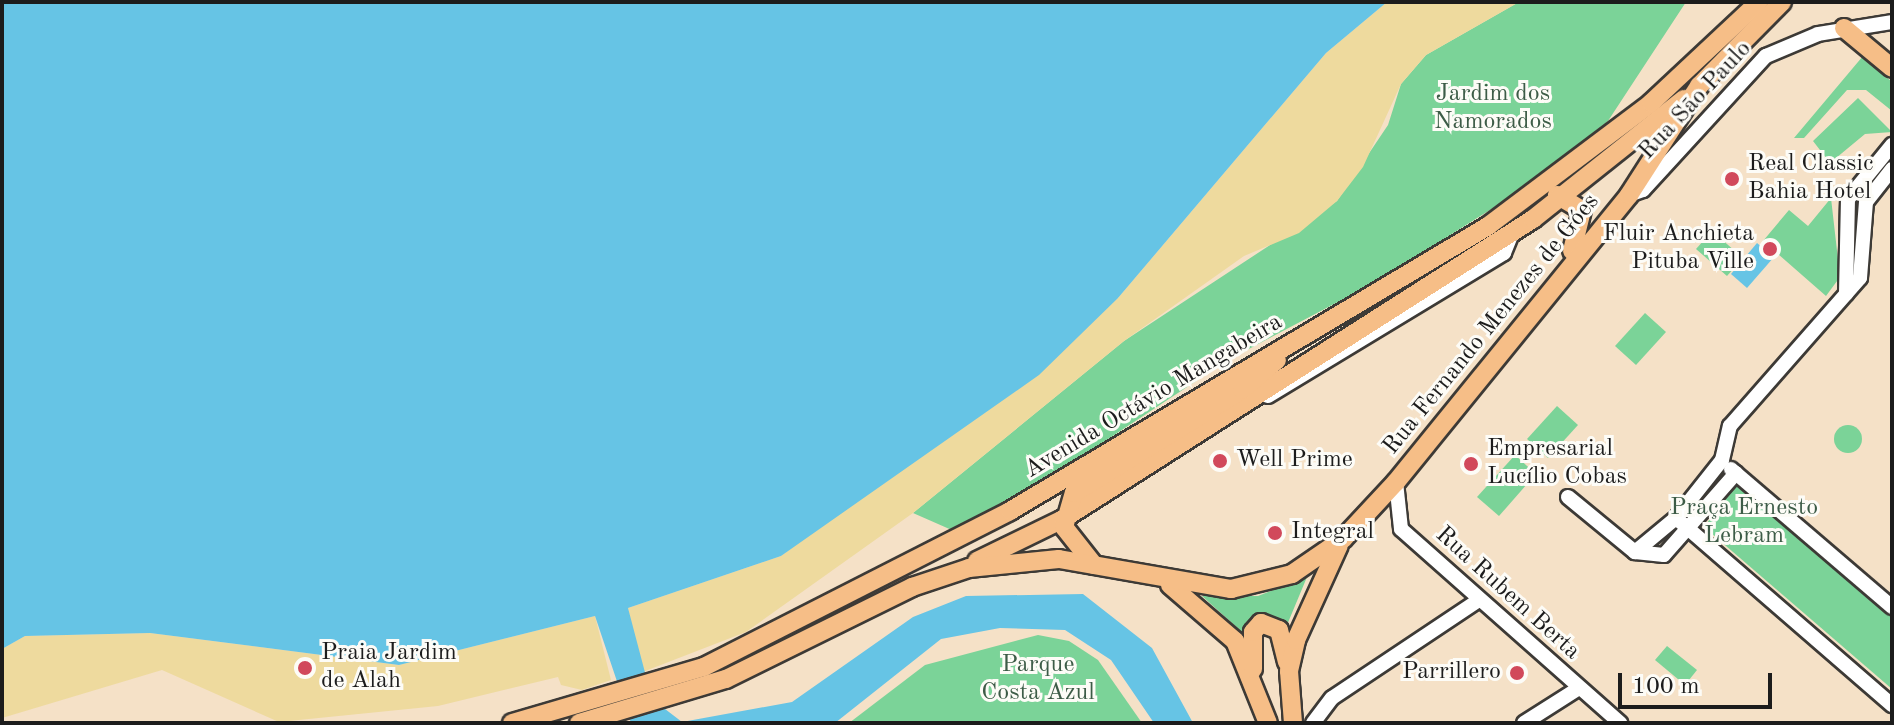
<!DOCTYPE html>
<meta charset="utf-8">
<style>
body{margin:0}
#map{position:relative;width:1894px;height:725px;overflow:hidden;background:#f5e1c7;font-family:"Old Standard TT",serif}
div>[style]{position:absolute}
[style*='--x']{left:calc(var(--x)*1px);top:calc(var(--y)*1px);width:calc(var(--w)*1px);rotate:calc(var(--a)*1deg)}
.green>*{inset:0;background:#7bd398}
.round{border-radius:50%}
.sand>*{inset:0;background:#eeda9e}
.water>*{inset:0;background:#66c4e5}
.roads{filter:drop-shadow(2px 0 #3d3a36) drop-shadow(-2px 0 #3d3a36) drop-shadow(0 2px #3d3a36) drop-shadow(0 -2px #3d3a36)}
.minor>*{height:14px;margin:-7px;padding:0 7px;transform-origin:7px;border-radius:7px;background:#fff}
.major>*{height:18px;margin:-9px;padding:0 9px;transform-origin:9px;border-radius:9px;background:#f6be87}
.dots>*{width:22px;height:22px;translate:-50% -50%;box-sizing:border-box;border:4px solid #fdfcf7;border-radius:50%}
span{translate:-50% -50%;white-space:nowrap;text-align:center;line-height:1.15;-webkit-text-stroke:6px #fdfcf7;paint-order:stroke}
.park-label{font-size:24px;color:#3d5c47}
.street-label{font-size:24px;color:#1c1c1c}
.poi-label{font-size:24px;color:#1c1c1c}
.left{translate:0 -50%;text-align:left}
.right{translate:-100% -50%;text-align:right}
.frame{position:absolute;inset:0;border:4px solid #1c1c1c;pointer-events:none}
.scale{position:absolute;left:1618px;top:673px;width:154px;height:36px;box-sizing:border-box;border:4px solid #1c1c1c;border-top:0;padding-left:10px;font-size:24px;line-height:28px;white-space:nowrap;color:#1c1c1c;-webkit-text-stroke:6px #fdfcf7;paint-order:stroke}
</style>
<div id="map">
<div class="green">
<div style="clip-path:polygon(1519px 2px,1686px 2px,1608px 121px,1555px 169px,1374px 283px,1228px 360px,987px 519px,954px 531px,913px 513px,1124px 341px,1337px 201px,1388px 125px,1401px 84px,1426px 55px)"></div>
<div style="clip-path:polygon(1863px 56px,1892px 82px,1892px 111px,1866px 90px,1847px 90px,1804px 138px,1794px 138px)"></div>
<div style="clip-path:polygon(1858px 98px,1892px 132px,1865px 134px,1830px 163px,1813px 141px)"></div>
<div style="clip-path:polygon(1831px 198px,1840px 277px,1826px 296px,1763px 241px,1789px 210px,1808px 226px)"></div>
<div style="clip-path:polygon(1712px 231px,1743px 258px,1727px 276px,1696px 249px)"></div>
<div style="clip-path:polygon(1645px 313px,1666px 332px,1636px 365px,1615px 346px)"></div>
<div style="clip-path:polygon(1557px 406px,1578px 425px,1548px 458px,1527px 439px)"></div>
<div class="round" style="left:1834px;top:425px;width:28px;height:28px"></div>
<div style="clip-path:polygon(1515px 455px,1536px 474px,1499px 516px,1477px 497px)"></div>
<div style="clip-path:polygon(1738px 482px,1892px 610px,1892px 689px,1704px 527px)"></div>
<div style="clip-path:polygon(1307px 577px,1287px 625px,1261px 616px,1242px 632px,1202px 596px,1258px 596px)"></div>
<div style="clip-path:polygon(1038px 635px,1069px 641px,1098px 660px,1142px 723px,849px 723px,925px 665px)"></div>
<div style="clip-path:polygon(1667px 646px,1697px 670px,1685px 685px,1655px 660px)"></div>
</div>
<div class="sand">
<div style="clip-path:polygon(1387px 2px,1519px 2px,1426px 55px,1401px 84px,1363px 167px,1337px 201px,1299px 233px,1244px 256px,1124px 341px,913px 513px,746px 632px,640px 673px,628px 608px,781px 556px,1118px 298px,1326px 53px)"></div>
<div style="clip-path:polygon(595px 616px,611px 680px,582px 690px,561px 685px,558px 677px,438px 706px,279px 722px,162px 670px,2px 718px,2px 649px,25px 636px,150px 633px,399px 665px)"></div>
</div>
<div class="water">
<div style="clip-path:polygon(2px 2px,1387px 2px,1326px 53px,1118px 298px,1039px 375px,781px 556px,628px 608px,652px 699px,682px 722px,792px 702px,913px 617px,966px 596px,1083px 594px,1152px 648px,1193px 723px,1154px 723px,1111px 660px,1065px 630px,1000px 628px,941px 639px,835px 723px,631px 723px,595px 616px,399px 665px,150px 633px,25px 636px,2px 649px)"></div>
<div style="clip-path:polygon(1757px 243px,1774px 257px,1747px 288px,1731px 274px)"></div>
</div>
<div class="roads">
<div class="minor">
<div style="--x:1629;--y:195;--w:15;--a:-20"></div>
<div style="--x:1643;--y:190;--w:182;--a:-47.5"></div>
<div style="--x:1766;--y:56;--w:56;--a:-22.9"></div>
<div style="--x:1818;--y:34;--w:75;--a:-9.2"></div>
<div style="--x:1846;--y:294;--w:95;--a:-88.8"></div>
<div style="--x:1848;--y:199;--w:70;--a:-50.8"></div>
<div style="--x:1268;--y:396;--w:276;--a:-31.2"></div>
<div style="--x:1504;--y:253;--w:22;--a:-68"></div>
<div style="--x:1731;--y:469;--w:212;--a:40.6"></div>
<div style="--x:1396;--y:482;--w:47;--a:83.9"></div>
<div style="--x:1401;--y:529;--w:293;--a:41.5"></div>
<div style="--x:1568;--y:497;--w:87;--a:39.4"></div>
<div style="--x:1635;--y:552;--w:29;--a:6"></div>
<div style="--x:1664;--y:555;--w:109;--a:-48.7"></div>
<div style="--x:1676;--y:518;--w:286;--a:40.9"></div>
<div style="--x:1635;--y:552;--w:53;--a:-39.7"></div>
<div style="--x:1676;--y:518;--w:74;--a:-51.6"></div>
<div style="--x:1722;--y:460;--w:35;--a:-77"></div>
<div style="--x:1730;--y:426;--w:197;--a:-48.7"></div>
<div style="--x:1860;--y:278;--w:76;--a:-85.5"></div>
<div style="--x:1866;--y:202;--w:42;--a:-51.8"></div>
<div style="--x:1313;--y:723;--w:31;--a:-53"></div>
<div style="--x:1332;--y:698;--w:177;--a:-33.7"></div>
<div style="--x:1524;--y:723;--w:65;--a:-32.5"></div>
</div>
<div class="major">
<div style="--x:1844;--y:28;--w:62;--a:39.8"></div>
<div style="--x:1557;--y:195;--w:29;--a:31"></div>
<div style="--x:1582;--y:210;--w:42;--a:103.7"></div>
<div style="--x:977;--y:561;--w:96;--a:-26"></div>
<div style="--x:1063;--y:519;--w:558;--a:-32.55"></div>
<div style="--x:1533;--y:219;--w:193;--a:-38.5"></div>
<div style="--x:1094;--y:565;--w:48;--a:-128.3"></div>
<div style="--x:1064;--y:527;--w:35;--a:-74"></div>
<div style="--x:1074;--y:493;--w:197;--a:-31.5"></div>
<div style="--x:1242;--y:390;--w:46;--a:-40.6"></div>
<div style="--x:1170;--y:585;--w:86;--a:40.7"></div>
<div style="--x:1235;--y:641;--w:88;--a:68.1"></div>
<div style="--x:1253;--y:669;--w:37;--a:-90"></div>
<div style="--x:1253;--y:632;--w:12;--a:-48"></div>
<div style="--x:1261;--y:623;--w:19;--a:21"></div>
<div style="--x:1279;--y:630;--w:33;--a:76"></div>
<div style="--x:512;--y:723;--w:200;--a:-16.3"></div>
<div style="--x:704;--y:667;--w:343;--a:-27"></div>
<div style="--x:1010;--y:511;--w:557;--a:-30.8"></div>
<div style="--x:1488;--y:226;--w:204;--a:-37"></div>
<div style="--x:1651;--y:103;--w:148;--a:-43.1"></div>
<div style="--x:579;--y:723;--w:153;--a:-16.7"></div>
<div style="--x:726;--y:679;--w:208;--a:-26.3"></div>
<div style="--x:912;--y:587;--w:60;--a:-18.4"></div>
<div style="--x:969;--y:568;--w:90;--a:-5.7"></div>
<div style="--x:1059;--y:559;--w:175;--a:9.9"></div>
<div style="--x:1231;--y:589;--w:63;--a:-13.8"></div>
<div style="--x:1292;--y:574;--w:62;--a:-34.5"></div>
<div style="--x:1343;--y:539;--w:78;--a:-47.1"></div>
<div style="--x:1396;--y:482;--w:370;--a:-50.9"></div>
<div style="--x:1629;--y:195;--w:130;--a:-57.3"></div>
<div style="--x:1699;--y:86;--w:118;--a:-45.3"></div>
<div style="--x:1293;--y:723;--w:52;--a:-94.4"></div>
<div style="--x:1289;--y:671;--w:32;--a:-77"></div>
<div style="--x:1296;--y:640;--w:104;--a:-65.6"></div>
</div>
</div>
<div class="dots">
<div style="left:1732px;top:179px;background:#d1495b"></div>
<div style="left:1770px;top:249px;background:#d1495b"></div>
<div style="left:1220px;top:461px;background:#d1495b"></div>
<div style="left:1471px;top:464px;background:#d1495b"></div>
<div style="left:1275px;top:533px;background:#d1495b"></div>
<div style="left:305px;top:668px;background:#d1495b"></div>
<div style="left:1517px;top:673px;background:#d1495b"></div>
</div>
<div class="park-label">
<span style="left:1493px;top:109px">Jardim dos<br>Namorados</span>
<span style="left:1744px;top:523px">Praça Ernesto<br>Lebram</span>
<span style="left:1038px;top:680px">Parque<br>Costa Azul</span>
</div>
<div class="street-label">
<span style="left:1696px;top:101px;rotate:-47deg">Rua São Paulo</span>
<span style="left:1492px;top:325px;rotate:-51deg">Rua Fernando Menezes de Góes</span>
<span style="left:1154px;top:397px;rotate:-31deg">Avenida Octávio Mangabeira</span>
<span style="left:1507px;top:594px;rotate:42deg">Rua Rubem Berta</span>
</div>
<div class="poi-label">
<span class="left" style="left:1748px;top:179px">Real Classic<br>Bahia Hotel</span>
<span class="right" style="left:1754px;top:249px">Fluir Anchieta<br>Pituba Ville</span>
<span class="left" style="left:1487px;top:464px">Empresarial<br>Lucílio Cobas</span>
<span class="left" style="left:1236px;top:461px">Well Prime</span>
<span class="left" style="left:1291px;top:533px">Integral</span>
<span class="left" style="left:321px;top:668px">Praia Jardim<br>de Alah</span>
<span class="right" style="left:1501px;top:673px">Parrillero</span>
</div>
<div class="frame"></div>
<div class="scale">100 m</div>
</div>
